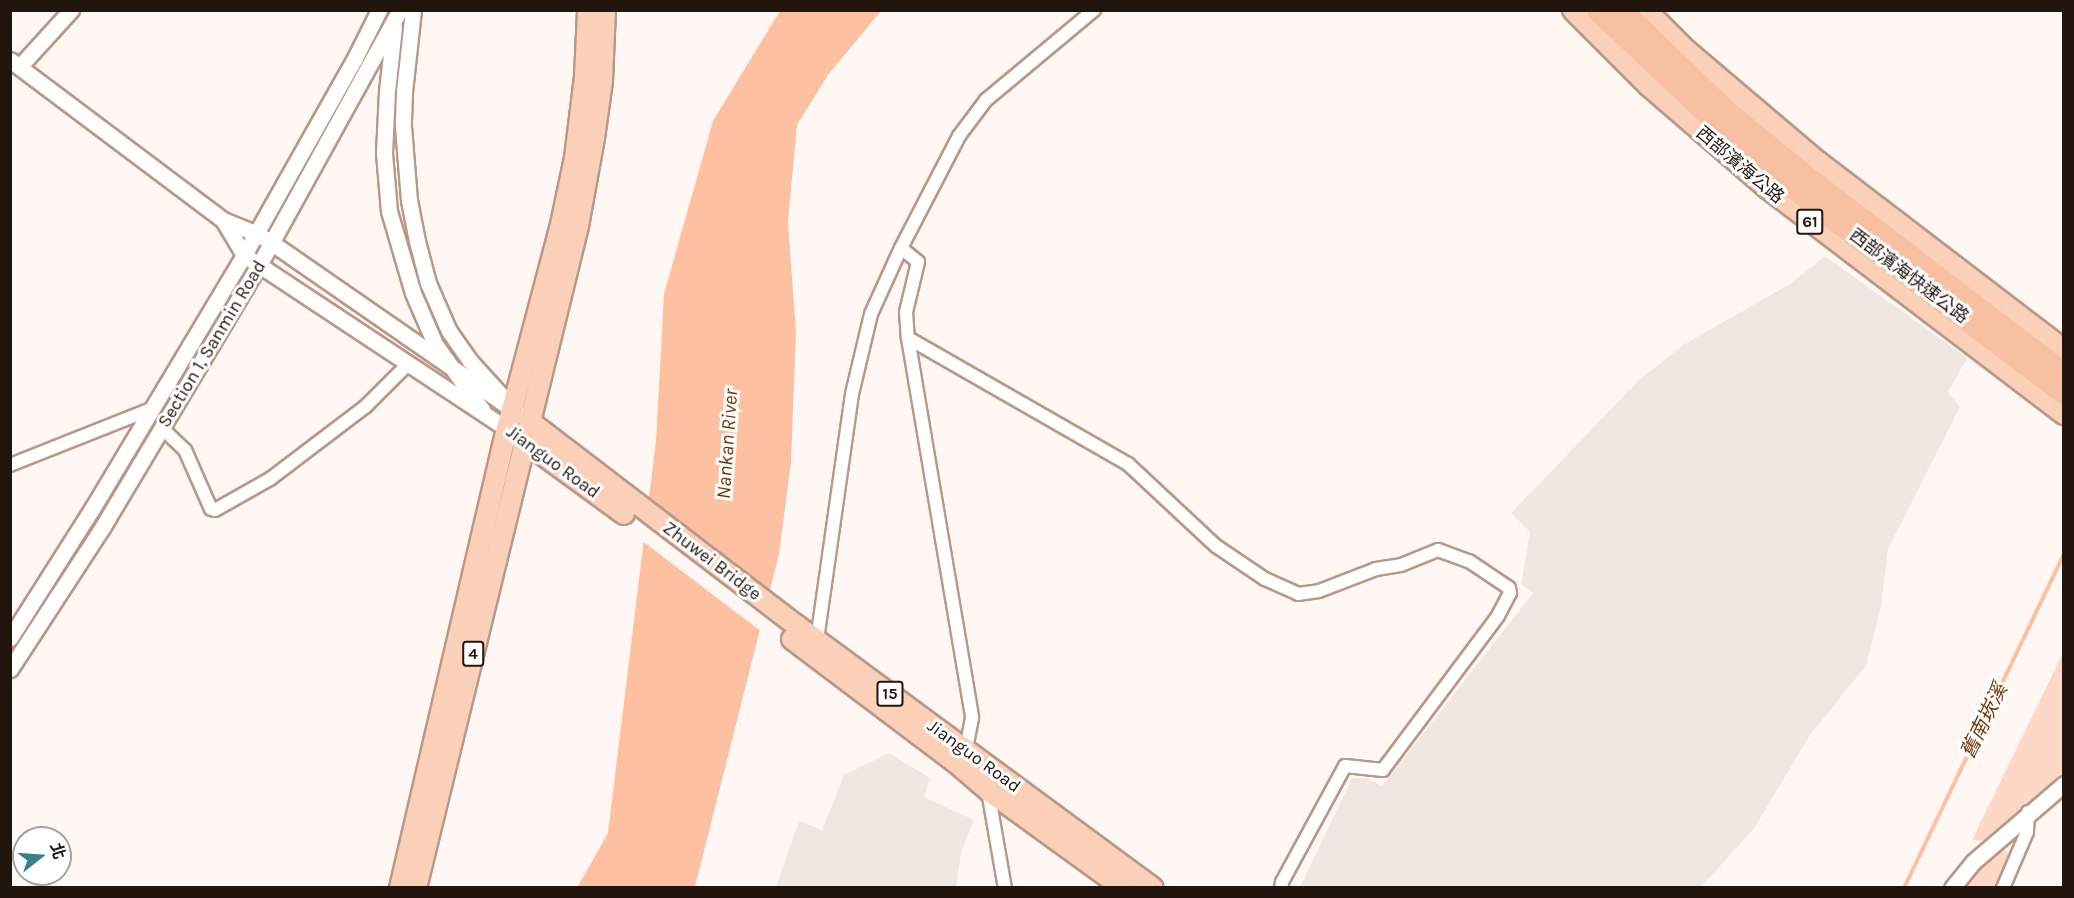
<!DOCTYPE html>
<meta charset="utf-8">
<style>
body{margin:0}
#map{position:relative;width:2074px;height:898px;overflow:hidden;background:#fff7f3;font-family:Karla,"Noto Sans TC",sans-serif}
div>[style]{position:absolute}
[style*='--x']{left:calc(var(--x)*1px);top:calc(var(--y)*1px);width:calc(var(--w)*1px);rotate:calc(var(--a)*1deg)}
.built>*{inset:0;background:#f0e7e2}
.green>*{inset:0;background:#fdd8c6}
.water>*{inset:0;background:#fdc1a1}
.pier>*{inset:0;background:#fff7f3}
.stream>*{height:4px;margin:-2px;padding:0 2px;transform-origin:2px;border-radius:2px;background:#fdc1a1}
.roads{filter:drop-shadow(2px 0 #ba9887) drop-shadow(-2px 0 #ba9887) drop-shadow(0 2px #ba9887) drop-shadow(0 -2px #ba9887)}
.minor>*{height:12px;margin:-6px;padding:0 6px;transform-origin:6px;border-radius:6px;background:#fff}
.tertiary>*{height:15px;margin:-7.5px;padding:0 7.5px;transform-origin:7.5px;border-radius:7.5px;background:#fff}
.primary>*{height:20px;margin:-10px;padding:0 10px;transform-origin:10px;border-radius:10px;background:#fad0b9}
.trunk>*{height:21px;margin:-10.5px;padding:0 10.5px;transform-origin:10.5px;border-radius:10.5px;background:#f8c0a2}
span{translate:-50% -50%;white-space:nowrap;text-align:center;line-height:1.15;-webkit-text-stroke:6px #fff;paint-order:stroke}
.shield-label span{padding:2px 4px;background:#fff;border:2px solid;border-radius:4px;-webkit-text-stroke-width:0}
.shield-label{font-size:16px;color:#21150e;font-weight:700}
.street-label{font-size:18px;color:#21150e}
.water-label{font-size:20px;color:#773608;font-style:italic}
.frame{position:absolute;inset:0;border:12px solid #21150e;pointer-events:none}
.north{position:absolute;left:12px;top:826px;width:60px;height:60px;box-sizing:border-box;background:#fff;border:2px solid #a6a19f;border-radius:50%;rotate:73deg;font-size:16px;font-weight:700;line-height:24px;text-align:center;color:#21150e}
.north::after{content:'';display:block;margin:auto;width:21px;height:27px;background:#398184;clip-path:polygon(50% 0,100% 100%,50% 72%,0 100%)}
</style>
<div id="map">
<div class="built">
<div style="clip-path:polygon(1825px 256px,1967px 358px,1948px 392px,1960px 407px,1888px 549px,1881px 607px,1866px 666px,1810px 735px,1753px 830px,1701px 887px,1300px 887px,1352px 778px,1366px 778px,1382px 786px,1533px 593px,1521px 584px,1530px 532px,1511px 513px,1638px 381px,1683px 345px,1790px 284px)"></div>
<div style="clip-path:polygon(889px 753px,930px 778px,924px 797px,974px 820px,961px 853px,956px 887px,776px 887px,799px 821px,822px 830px,844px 775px)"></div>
</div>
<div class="green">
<div style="clip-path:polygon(2063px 653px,2063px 773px,1983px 841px,1972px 840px)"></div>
<div style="clip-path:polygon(2002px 848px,2011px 855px,1996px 887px,1959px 888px)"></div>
</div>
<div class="water">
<div style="clip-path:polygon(780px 11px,881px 11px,828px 75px,797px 125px,788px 222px,796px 332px,791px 463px,779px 554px,695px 887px,577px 888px,608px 833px,656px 441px,664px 294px,713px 121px)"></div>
</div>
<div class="pier">
<div style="clip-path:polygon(646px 501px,772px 594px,762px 632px,641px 540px)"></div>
</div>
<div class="stream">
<div style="--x:1904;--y:888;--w:370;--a:-64.4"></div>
</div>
<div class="roads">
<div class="minor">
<div style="--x:901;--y:248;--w:22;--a:39"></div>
<div style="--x:918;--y:262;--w:51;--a:103.5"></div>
<div style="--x:906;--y:312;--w:26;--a:86"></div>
<div style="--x:908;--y:338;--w:385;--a:80.4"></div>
<div style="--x:972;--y:718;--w:33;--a:101"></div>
<div style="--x:908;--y:338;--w:254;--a:29.8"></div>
<div style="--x:1128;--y:464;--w:120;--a:43"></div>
<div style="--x:1216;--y:546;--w:59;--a:34"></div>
<div style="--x:1265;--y:579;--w:36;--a:24"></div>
<div style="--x:1298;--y:594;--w:21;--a:-8"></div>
<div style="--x:1319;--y:591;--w:61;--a:-21.1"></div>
<div style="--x:1376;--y:569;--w:25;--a:-9"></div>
<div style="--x:1401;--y:565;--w:40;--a:-22"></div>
<div style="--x:1438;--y:550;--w:33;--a:20"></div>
<div style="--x:1469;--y:561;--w:48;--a:34"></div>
<div style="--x:1509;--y:588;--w:5;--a:79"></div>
<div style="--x:1510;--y:593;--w:26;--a:118"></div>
<div style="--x:1498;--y:616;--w:192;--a:126.8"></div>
<div style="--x:1383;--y:770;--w:38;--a:-174"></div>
<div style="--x:1345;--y:766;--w:132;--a:118.5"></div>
<div style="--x:1282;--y:882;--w:6;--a:99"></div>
<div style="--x:162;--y:428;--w:32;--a:44"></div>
<div style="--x:185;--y:450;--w:64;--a:66.2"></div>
<div style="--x:211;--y:509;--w:4;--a:14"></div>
<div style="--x:215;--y:510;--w:63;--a:-29.4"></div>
<div style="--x:270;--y:479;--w:119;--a:-37.2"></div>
<div style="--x:365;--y:407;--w:62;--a:-45"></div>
<div style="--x:10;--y:465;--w:155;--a:-21.6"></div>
<div style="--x:817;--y:640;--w:248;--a:-81.9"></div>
<div style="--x:852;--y:394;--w:82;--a:-76.6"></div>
<div style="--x:871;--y:314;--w:72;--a:-65.6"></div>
<div style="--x:901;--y:248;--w:126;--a:-62.6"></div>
<div style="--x:959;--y:136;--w:45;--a:-53.1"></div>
<div style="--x:986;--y:100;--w:141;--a:-39.8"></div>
<div style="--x:988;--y:791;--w:98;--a:80.1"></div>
<div style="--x:2003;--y:888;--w:61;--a:-66.8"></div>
<div style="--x:2027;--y:832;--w:20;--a:-87"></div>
</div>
<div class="tertiary">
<div style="--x:413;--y:10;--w:82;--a:96.3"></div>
<div style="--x:404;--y:92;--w:34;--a:92"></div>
<div style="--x:403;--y:126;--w:74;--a:85.4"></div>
<div style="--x:409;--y:200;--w:42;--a:79"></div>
<div style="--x:417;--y:241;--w:43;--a:75.3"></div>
<div style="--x:428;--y:283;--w:52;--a:66.4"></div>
<div style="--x:449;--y:331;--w:37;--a:55"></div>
<div style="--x:470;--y:361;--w:46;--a:47.6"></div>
<div style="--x:394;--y:27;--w:64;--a:96.2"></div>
<div style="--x:387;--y:91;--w:62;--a:92.8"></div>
<div style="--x:384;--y:153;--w:58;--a:85.1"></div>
<div style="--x:389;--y:211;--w:85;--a:73.7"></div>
<div style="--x:413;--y:293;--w:56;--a:66.7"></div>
<div style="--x:435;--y:344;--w:82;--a:54.4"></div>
<div style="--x:10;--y:60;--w:266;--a:36.9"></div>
<div style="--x:223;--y:220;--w:35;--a:22"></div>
<div style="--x:256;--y:233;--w:19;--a:32"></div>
<div style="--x:272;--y:243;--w:300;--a:34.7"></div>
<div style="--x:20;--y:66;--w:76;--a:-47.7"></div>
<div style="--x:223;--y:220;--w:41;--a:59"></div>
<div style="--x:244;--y:255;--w:315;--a:33.5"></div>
<div style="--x:10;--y:638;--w:153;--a:-57.6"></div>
<div style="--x:92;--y:509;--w:296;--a:-59.1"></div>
<div style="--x:244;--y:255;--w:224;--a:-60.6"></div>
<div style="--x:354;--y:60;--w:56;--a:-63.4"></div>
<div style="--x:10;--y:669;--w:168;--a:-56.9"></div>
<div style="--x:102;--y:528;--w:306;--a:-59.2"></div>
<div style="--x:259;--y:265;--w:291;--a:-61.1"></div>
<div style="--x:1952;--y:888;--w:33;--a:-51"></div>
<div style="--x:1973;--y:862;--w:120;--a:-40.6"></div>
</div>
<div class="primary">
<div style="--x:1573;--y:10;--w:107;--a:45"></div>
<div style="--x:1649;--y:86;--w:155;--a:40.8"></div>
<div style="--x:1766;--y:187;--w:375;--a:37.3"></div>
<div style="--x:1646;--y:10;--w:58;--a:45"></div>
<div style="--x:1687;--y:51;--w:165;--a:40.3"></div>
<div style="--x:1813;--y:158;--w:316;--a:37.4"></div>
<div style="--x:529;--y:421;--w:336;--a:37.4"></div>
<div style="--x:796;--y:625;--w:443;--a:36.4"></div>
<div style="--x:514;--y:434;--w:136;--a:36"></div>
<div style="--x:792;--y:639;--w:203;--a:37"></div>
<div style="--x:954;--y:761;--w:46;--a:40.6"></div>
<div style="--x:989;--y:791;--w:165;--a:35.9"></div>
<div style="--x:400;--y:888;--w:471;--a:-76.9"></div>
<div style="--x:507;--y:429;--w:207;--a:-75.2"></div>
<div style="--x:560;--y:229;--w:73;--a:-78.1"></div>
<div style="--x:575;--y:158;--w:82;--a:-83"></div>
<div style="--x:585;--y:77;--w:67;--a:-87.4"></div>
<div style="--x:416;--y:888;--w:682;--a:-76.25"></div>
<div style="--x:578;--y:226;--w:89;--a:-79.7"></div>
<div style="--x:594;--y:138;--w:58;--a:-82"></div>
<div style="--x:602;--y:81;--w:71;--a:-87.6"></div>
</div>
<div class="trunk">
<div style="--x:1597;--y:10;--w:173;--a:43.4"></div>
<div style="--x:1723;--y:129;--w:117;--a:39.8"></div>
<div style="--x:1813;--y:204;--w:315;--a:37.1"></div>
<div style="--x:1622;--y:10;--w:146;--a:43.9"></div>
<div style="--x:1727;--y:111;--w:106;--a:39.3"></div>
<div style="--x:1809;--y:178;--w:321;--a:37.4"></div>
</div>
</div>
<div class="shield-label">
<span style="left:1810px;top:222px">61</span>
<span style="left:473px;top:654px">4</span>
<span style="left:890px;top:694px">15</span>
</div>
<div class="street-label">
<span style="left:1740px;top:165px;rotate:40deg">西部濱海公路</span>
<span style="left:1909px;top:276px;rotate:37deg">西部濱海快速公路</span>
<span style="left:212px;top:344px;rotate:-59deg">Section 1, Sanmin Road</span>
<span style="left:553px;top:462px;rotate:36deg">Jianguo Road</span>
<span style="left:712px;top:561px;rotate:37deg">Zhuwei Bridge</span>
<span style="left:974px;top:756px;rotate:36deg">Jianguo Road</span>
</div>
<div class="water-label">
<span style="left:727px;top:444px;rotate:-86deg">Nankan River</span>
<span style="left:1984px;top:721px;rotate:-64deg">舊南崁溪</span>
</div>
<div class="frame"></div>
<div class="north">北</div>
</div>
